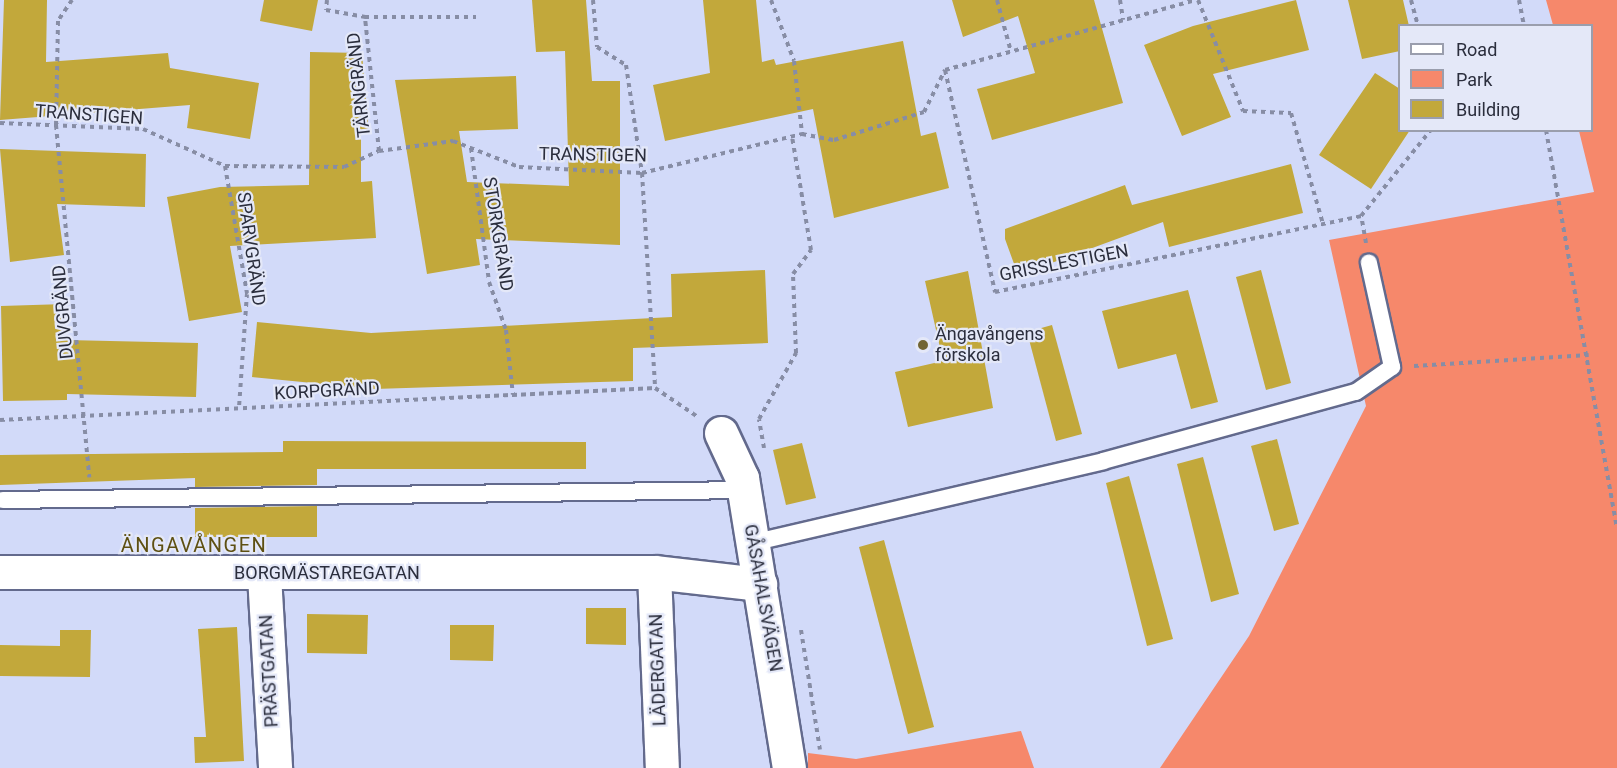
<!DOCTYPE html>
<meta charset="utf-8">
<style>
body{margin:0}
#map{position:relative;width:1617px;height:768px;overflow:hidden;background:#d2daf9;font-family:Roboto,sans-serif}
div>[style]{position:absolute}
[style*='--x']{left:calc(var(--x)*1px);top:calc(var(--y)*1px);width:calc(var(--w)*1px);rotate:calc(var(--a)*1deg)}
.green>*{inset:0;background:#f6886b}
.building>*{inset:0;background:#c2a83b}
.path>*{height:4px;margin-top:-2px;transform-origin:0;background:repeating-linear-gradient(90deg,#878da5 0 4.5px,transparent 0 9px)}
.roads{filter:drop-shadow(2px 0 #636a8d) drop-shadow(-2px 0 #636a8d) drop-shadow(0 2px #636a8d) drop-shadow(0 -2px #636a8d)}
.service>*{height:16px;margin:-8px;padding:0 8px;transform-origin:8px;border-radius:8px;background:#fff}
.minor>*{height:33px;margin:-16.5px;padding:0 16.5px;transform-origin:16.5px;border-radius:16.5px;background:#fff}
.dots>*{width:16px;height:16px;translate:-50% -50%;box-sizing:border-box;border:3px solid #e4e8f8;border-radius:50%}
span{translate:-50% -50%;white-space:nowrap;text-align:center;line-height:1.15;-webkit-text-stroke:4.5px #e4e8f8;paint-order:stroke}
.street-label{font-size:18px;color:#2b2e3d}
.poi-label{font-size:18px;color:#2b2e3d}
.left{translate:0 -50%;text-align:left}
.neighbourhood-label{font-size:20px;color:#5e5012;letter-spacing:1.5px}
.legend{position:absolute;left:1398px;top:24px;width:195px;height:108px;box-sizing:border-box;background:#e4e8f8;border:2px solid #9a9ead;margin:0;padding:8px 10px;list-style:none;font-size:18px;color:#2b2e3d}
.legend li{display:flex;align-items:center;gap:12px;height:30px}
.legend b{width:30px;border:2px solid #9a9ead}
</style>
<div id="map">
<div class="green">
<div style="clip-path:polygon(1546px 0,1617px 0,1617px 768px,1160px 768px,1249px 636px,1366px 406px,1329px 240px,1594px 192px,1579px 131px,1592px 130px,1592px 26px,1553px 25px)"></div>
<div style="clip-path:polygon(1021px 731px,1034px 768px,808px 768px,808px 753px,856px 759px)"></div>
</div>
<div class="building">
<div style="clip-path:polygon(4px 0,47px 0,46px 62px,168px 53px,170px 68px,259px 83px,250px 139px,187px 128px,190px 105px,0 120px)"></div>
<div style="clip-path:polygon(264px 0,318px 0,312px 31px,260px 21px)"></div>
<div style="clip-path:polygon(532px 0,586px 0,592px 81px,620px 81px,620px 245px,476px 239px,480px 265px,427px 274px,395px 80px,516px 76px,518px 129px,459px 131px,467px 182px,569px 186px,565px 51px,536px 52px)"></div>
<div style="clip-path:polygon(703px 0,756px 0,762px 62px,774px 59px,776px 65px,903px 41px,921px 136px,936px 132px,949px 188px,834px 218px,813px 109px,665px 141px,653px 85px,710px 73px)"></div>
<div style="clip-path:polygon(952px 0,1094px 0,1123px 103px,992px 140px,977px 89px,1035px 73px,1018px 16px,963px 37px)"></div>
<div style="clip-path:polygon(1296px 0,1309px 50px,1213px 74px,1231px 117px,1182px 136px,1144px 45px,1193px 26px)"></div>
<div style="clip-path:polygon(1348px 0,1403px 0,1409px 26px,1400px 26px,1400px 51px,1362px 59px)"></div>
<div style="clip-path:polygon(310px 52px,362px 53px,369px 134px,361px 134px,361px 182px,372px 181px,376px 238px,230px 246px,242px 312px,189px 321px,167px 197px,220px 187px,309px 185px)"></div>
<div style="clip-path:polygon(1375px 73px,1400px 89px,1400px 130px,1410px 130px,1371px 189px,1319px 155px)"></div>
<div style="clip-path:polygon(0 149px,146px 154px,145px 207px,57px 204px,64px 255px,10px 262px)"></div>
<div style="clip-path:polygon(1291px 164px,1303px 213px,1169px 247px,1163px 222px,1027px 272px,1017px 272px,1005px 239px,1005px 229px,1125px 185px,1132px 205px)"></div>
<div style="clip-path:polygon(765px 270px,768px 343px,633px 348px,633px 381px,374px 389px,252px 377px,257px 322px,371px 333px,672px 317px,671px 274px)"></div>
<div style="clip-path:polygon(1261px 270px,1291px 383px,1266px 390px,1236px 277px)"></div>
<div style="clip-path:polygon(968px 271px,993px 408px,908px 427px,895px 372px,943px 361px,925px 281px)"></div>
<div style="clip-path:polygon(1188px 290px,1218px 402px,1191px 409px,1176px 354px,1118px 369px,1102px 311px)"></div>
<div style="clip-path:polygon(65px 304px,66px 340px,198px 343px,196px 397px,67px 394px,67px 400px,3px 401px,1px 306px)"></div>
<div style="clip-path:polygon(1052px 325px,1082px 434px,1056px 441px,1027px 332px)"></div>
<div style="clip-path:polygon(1277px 439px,1299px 524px,1274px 531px,1251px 446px)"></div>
<div style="clip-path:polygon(283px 441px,586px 442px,586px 469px,317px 469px,317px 485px,195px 487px,195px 478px,0 485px,0 455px,283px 452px)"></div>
<div style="clip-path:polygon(802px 443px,816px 498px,786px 505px,773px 450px)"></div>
<div style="clip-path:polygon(1203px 457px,1239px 594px,1211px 602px,1177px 464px)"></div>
<div style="clip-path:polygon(1129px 476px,1173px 639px,1147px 646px,1106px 483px)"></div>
<div style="clip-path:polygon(317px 506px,317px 537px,195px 537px,195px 508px)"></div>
<div style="clip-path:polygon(884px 540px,934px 727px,908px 734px,859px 547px)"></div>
<div style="clip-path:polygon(586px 608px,626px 608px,626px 645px,586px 644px)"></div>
<div style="clip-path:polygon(307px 614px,368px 615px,367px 654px,307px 653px)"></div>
<div style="clip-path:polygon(450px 625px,494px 625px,493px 661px,450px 660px)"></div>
<div style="clip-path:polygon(237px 627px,244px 761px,195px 763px,194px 737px,206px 737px,198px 629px)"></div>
<div style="clip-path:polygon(60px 630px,91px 630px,90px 677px,0 676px,0 645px,60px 646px)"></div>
</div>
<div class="path">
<div style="--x:72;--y:0;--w:25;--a:124"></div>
<div style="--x:58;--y:21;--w:104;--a:91.1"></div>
<div style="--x:56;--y:125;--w:354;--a:84.6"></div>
<div style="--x:327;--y:0;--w:10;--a:96"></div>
<div style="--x:326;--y:10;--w:40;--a:10"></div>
<div style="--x:593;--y:0;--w:47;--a:85.1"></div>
<div style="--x:597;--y:47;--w:34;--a:32"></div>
<div style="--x:626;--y:65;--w:109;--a:81.6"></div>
<div style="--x:642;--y:173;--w:215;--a:86.5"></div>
<div style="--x:771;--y:0;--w:65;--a:69.3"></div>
<div style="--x:794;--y:61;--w:73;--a:83.7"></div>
<div style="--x:997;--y:0;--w:54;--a:74.9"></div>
<div style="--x:1120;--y:0;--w:20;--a:81"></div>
<div style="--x:1198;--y:0;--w:120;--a:67.9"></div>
<div style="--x:1243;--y:111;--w:48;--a:2.4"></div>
<div style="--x:1291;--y:113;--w:116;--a:73.9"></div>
<div style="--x:1411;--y:0;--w:27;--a:75"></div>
<div style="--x:1519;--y:0;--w:26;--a:79"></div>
<div style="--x:945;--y:70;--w:228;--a:77.3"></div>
<div style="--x:995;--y:292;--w:374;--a:-11.7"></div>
<div style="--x:0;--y:123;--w:143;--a:2.4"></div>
<div style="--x:143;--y:129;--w:90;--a:24.3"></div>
<div style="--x:225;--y:166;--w:119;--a:0.5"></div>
<div style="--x:344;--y:167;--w:38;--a:-25"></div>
<div style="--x:379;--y:151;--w:75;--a:-7.7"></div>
<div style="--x:453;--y:141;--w:71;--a:21.5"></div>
<div style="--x:519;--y:167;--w:123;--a:2.8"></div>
<div style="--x:642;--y:173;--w:165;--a:-13.7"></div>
<div style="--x:802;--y:134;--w:33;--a:11"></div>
<div style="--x:834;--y:140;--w:94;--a:-17.3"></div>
<div style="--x:924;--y:112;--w:47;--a:-63.4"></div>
<div style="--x:945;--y:70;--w:260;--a:-15.6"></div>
<div style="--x:1546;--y:130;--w:403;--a:79.9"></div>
<div style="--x:471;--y:148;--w:135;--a:82.3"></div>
<div style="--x:489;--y:282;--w:51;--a:70.5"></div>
<div style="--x:506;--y:330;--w:65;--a:83.9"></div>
<div style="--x:379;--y:151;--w:135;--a:-96"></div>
<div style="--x:365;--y:17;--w:111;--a:0"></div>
<div style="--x:225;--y:166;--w:129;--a:80.2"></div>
<div style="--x:247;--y:293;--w:115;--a:94"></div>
<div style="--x:1366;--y:243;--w:27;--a:-100"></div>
<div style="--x:1361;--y:216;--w:111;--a:-50.9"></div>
<div style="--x:1414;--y:366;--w:175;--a:-3.6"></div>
<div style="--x:0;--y:420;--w:656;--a:-2.8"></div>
<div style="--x:655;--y:388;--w:52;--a:34"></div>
<div style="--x:764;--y:448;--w:29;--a:-100"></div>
<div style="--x:759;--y:419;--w:76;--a:-60.7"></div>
<div style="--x:796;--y:353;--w:79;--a:-92.2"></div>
<div style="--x:793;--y:274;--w:30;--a:-53"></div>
<div style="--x:811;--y:250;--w:115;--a:-99.5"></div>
<div style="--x:801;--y:630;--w:121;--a:81"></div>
</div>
<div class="roads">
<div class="service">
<div style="--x:3;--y:500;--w:741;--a:-0.77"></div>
<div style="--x:752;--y:543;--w:360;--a:-13.1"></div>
<div style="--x:1103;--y:461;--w:262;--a:-15.3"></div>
<div style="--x:1356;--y:392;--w:44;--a:-34.8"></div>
<div style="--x:1392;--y:367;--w:107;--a:-102.5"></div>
</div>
<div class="minor">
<div style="--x:721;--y:433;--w:50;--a:65"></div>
<div style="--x:742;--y:478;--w:294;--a:80.8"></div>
<div style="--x:0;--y:572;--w:654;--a:0"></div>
<div style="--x:654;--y:572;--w:107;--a:6.5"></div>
<div style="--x:654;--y:572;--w:196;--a:87.7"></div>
<div style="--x:264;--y:575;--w:193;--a:86.7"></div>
</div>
</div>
<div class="dots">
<div style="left:923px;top:345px;background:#726533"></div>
</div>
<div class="street-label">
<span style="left:359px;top:85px;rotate:-96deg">TÄRNGRÄND</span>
<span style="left:89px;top:115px;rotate:4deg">TRANSTIGEN</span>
<span style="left:593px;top:155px;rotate:1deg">TRANSTIGEN</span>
<span style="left:498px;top:234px;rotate:81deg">STORKGRÄND</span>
<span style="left:251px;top:249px;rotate:82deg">SPARVGRÄND</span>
<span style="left:1064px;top:263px;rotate:-11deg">GRISSLESTIGEN</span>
<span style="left:63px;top:312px;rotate:-95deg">DUVGRÄND</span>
<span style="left:327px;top:391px;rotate:-3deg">KORPGRÄND</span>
<span style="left:327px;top:573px">BORGMÄSTAREGATAN</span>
<span style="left:763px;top:598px;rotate:80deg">GÅSAHALSVÄGEN</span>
<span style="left:658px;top:670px;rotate:-92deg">LÄDERGATAN</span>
<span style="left:269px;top:671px;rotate:-93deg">PRÄSTGATAN</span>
</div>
<div class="poi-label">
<span class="left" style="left:935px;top:345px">Ängavångens<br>förskola</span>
</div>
<div class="neighbourhood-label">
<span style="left:194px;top:545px">ÄNGAVÅNGEN</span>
</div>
<ul class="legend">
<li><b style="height:8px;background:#fff"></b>Road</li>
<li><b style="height:16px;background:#f6886b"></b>Park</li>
<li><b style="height:16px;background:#c2a83b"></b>Building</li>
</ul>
</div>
